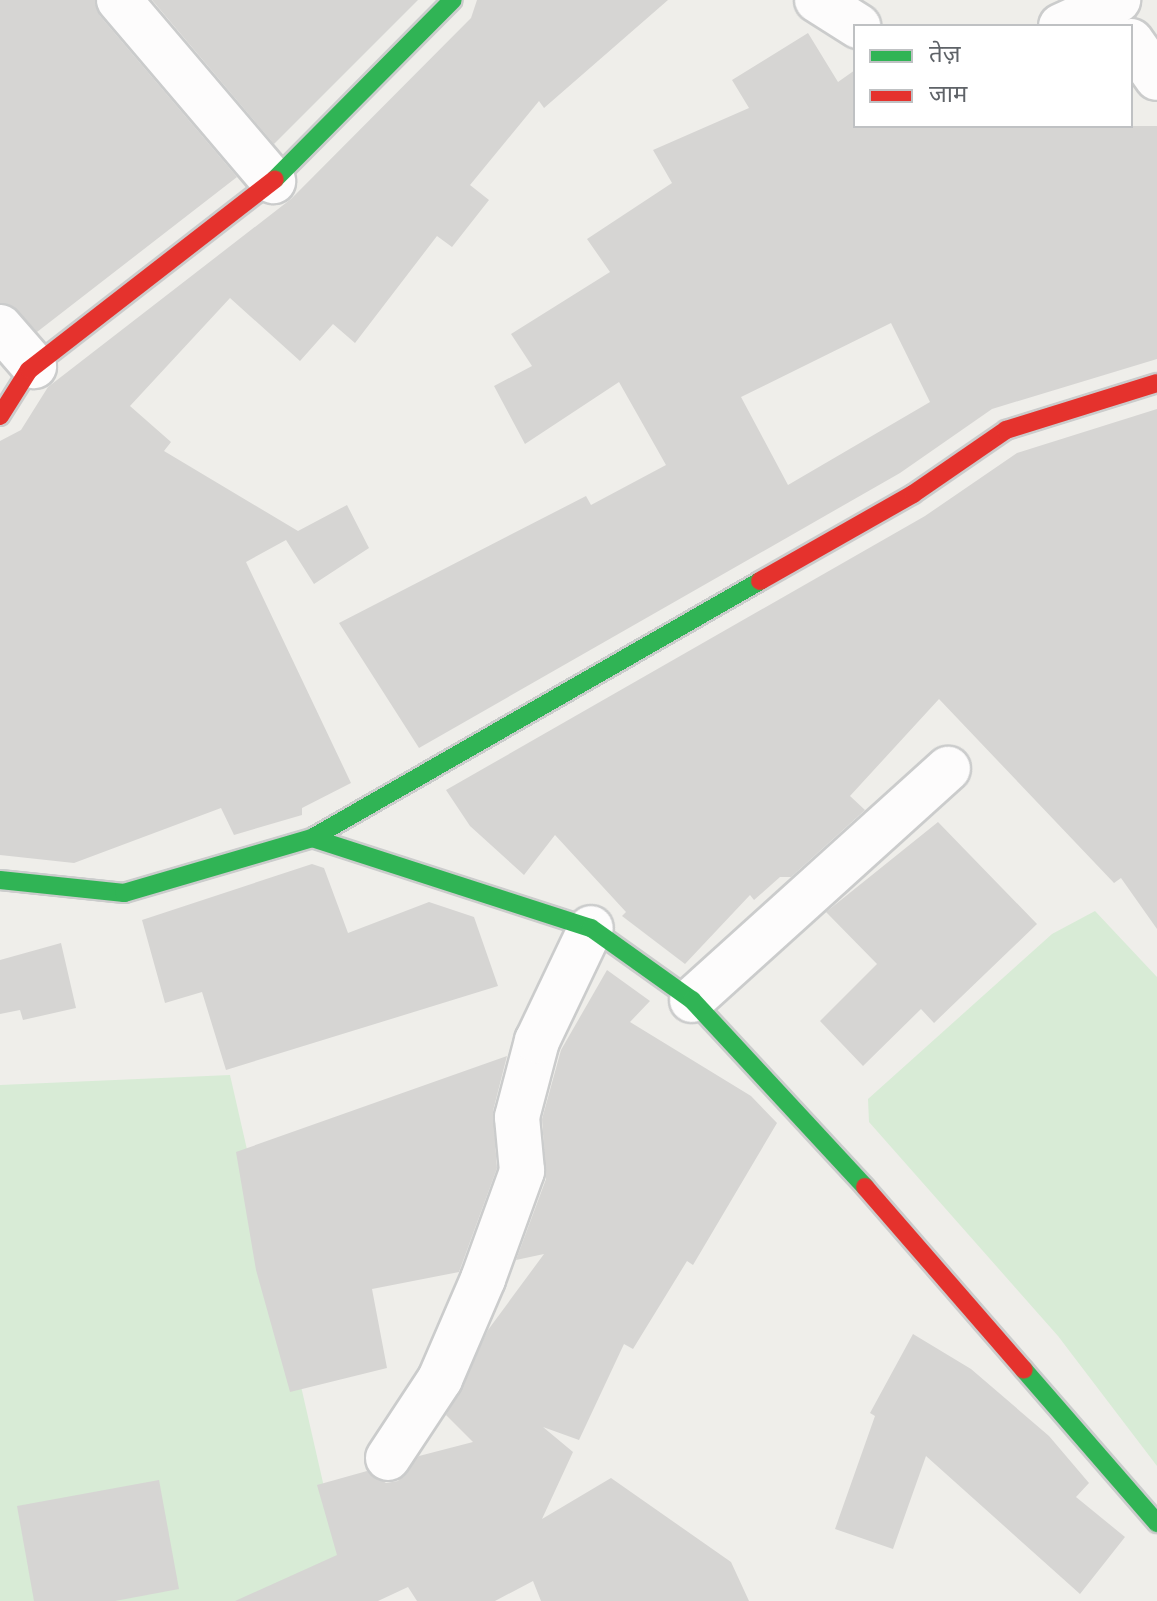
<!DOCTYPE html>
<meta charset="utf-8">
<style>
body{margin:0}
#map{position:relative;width:1157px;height:1601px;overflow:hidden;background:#efeeea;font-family:"Fira Sans","Noto Sans Devanagari",sans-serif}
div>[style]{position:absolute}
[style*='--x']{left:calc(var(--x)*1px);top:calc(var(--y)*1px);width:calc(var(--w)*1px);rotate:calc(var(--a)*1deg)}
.green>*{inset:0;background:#d8ebd6}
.building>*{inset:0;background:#d6d5d3}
.roads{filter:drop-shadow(2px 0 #cbcccc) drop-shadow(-2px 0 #cbcccc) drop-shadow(0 2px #cbcccc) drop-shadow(0 -2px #cbcccc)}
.street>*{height:44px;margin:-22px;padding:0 22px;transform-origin:22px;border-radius:22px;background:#fdfcfc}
.fast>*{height:18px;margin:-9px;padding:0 9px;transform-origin:9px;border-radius:9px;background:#30b455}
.jam>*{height:18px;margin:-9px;padding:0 9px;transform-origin:9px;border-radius:9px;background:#e5322d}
span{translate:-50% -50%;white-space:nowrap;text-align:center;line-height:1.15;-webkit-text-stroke:6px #fff;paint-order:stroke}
.legend{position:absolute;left:853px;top:24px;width:280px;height:104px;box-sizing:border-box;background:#fff;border:2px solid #bfc1c3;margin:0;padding:10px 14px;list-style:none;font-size:24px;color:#5f6368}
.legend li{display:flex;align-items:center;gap:16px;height:40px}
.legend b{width:40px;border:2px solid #bfc1c3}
</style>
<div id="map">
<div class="green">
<div style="clip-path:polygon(1095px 911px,1157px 977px,1157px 1466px,1058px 1336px,869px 1122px,868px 1099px,1052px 934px)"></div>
<div style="clip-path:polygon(230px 1075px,350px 1601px,0 1601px,0 1085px)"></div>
</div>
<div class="building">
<div style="clip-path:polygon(0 0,95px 0,100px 16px,237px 177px,37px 332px,0 303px)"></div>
<div style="clip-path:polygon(152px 0,418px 0,274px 144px)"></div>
<div style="clip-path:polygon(477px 0,668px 0,544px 108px,539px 101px,470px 185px,489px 200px,452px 247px,437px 236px,355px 343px,333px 324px,300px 361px,230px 298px,130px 406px,171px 442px,164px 451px,298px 531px,347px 505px,369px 548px,314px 584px,286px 540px,246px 562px,351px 783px,302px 808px,302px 815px,234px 835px,221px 808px,74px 863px,0 855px,0 441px,21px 430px,48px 387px,291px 199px,471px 18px)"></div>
<div style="clip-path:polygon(evenodd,808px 33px,838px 82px,855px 70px,855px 126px,1157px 126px,1157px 359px,992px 409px,900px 473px,419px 748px,339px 623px,586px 496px,591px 505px,666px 465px,619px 382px,525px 444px,494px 386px,532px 366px,511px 334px,610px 272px,587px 239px,672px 183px,653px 150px,749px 108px,732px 80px,808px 33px,891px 323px,930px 402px,788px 485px,741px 397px,891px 323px)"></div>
<div style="clip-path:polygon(1157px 409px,1157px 929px,1121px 878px,1114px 883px,939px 699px,850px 796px,865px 810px,791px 877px,780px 877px,754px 900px,750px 895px,685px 964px,622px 916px,626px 912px,555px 835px,524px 875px,470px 826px,446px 790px,925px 516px,1017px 453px)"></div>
<div style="clip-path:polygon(938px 822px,1037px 924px,934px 1023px,921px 1009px,863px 1066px,820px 1021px,877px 964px,826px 912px)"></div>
<div style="clip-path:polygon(312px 864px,324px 868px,348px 933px,429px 902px,474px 917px,498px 986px,226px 1070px,202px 992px,165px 1003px,142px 920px)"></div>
<div style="clip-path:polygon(61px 943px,76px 1008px,23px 1020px,20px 1010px,0 1014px,0 960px)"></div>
<div style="clip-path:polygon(607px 970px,650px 1001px,630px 1022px,751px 1096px,777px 1123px,693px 1265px,687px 1261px,633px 1349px,624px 1344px,579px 1440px,543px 1427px,573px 1452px,542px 1519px,611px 1478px,731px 1562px,749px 1601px,541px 1601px,533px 1581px,495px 1601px,417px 1601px,408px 1587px,378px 1601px,235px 1601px,337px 1555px,317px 1485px,367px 1471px,386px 1483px,398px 1481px,419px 1456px,473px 1442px,446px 1415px,488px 1330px,544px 1254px,516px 1260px,546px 1179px,542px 1119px,561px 1050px)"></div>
<div style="clip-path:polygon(507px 1056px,493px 1111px,497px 1168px,459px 1272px,372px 1289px,387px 1368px,290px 1392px,256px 1270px,236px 1152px)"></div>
<div style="clip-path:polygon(913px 1334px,971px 1369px,1049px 1436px,1089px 1483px,1076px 1497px,1125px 1537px,1080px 1594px,926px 1456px,893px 1549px,835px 1529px,875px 1416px,870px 1413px)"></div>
<div style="clip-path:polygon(159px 1480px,179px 1589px,115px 1601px,34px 1601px,17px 1506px)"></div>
</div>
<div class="roads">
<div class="street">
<div style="--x:119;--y:0;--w:238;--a:49.6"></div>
<div style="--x:817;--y:0;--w:49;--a:32.4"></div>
<div style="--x:1061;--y:26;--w:63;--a:-24.5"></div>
<div style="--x:1131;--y:41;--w:45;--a:54.9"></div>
<div style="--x:0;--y:327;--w:52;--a:48.9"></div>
<div style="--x:692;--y:1000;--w:345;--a:-42.1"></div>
<div style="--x:388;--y:1458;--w:95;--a:-56.6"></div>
<div style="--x:440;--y:1379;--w:109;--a:-66.7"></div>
<div style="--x:483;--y:1279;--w:115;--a:-70.1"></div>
<div style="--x:522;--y:1171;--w:54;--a:-95.3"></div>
<div style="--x:517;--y:1117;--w:79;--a:-75.3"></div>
<div style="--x:537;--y:1041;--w:125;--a:-64.5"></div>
</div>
<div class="fast">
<div style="--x:275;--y:179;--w:252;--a:-45.2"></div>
<div style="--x:312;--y:838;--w:293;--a:17.9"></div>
<div style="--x:591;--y:928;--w:124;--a:35.5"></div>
<div style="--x:692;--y:1000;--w:255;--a:47.2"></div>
<div style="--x:0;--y:880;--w:125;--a:6"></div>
<div style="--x:124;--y:893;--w:196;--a:-16.3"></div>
<div style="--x:312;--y:838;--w:516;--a:-29.84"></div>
<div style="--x:1024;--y:1370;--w:203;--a:49"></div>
</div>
<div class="jam">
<div style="--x:0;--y:416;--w:54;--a:-57.8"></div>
<div style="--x:29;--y:370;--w:311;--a:-37.8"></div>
<div style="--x:760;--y:581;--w:176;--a:-29.6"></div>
<div style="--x:913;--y:494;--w:113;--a:-34.5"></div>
<div style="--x:1006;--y:430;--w:158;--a:-17.3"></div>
<div style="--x:865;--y:1187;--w:242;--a:49"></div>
</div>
</div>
<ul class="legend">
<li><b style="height:10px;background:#30b455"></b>तेज़</li>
<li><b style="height:10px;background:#e5322d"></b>जाम</li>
</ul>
</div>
